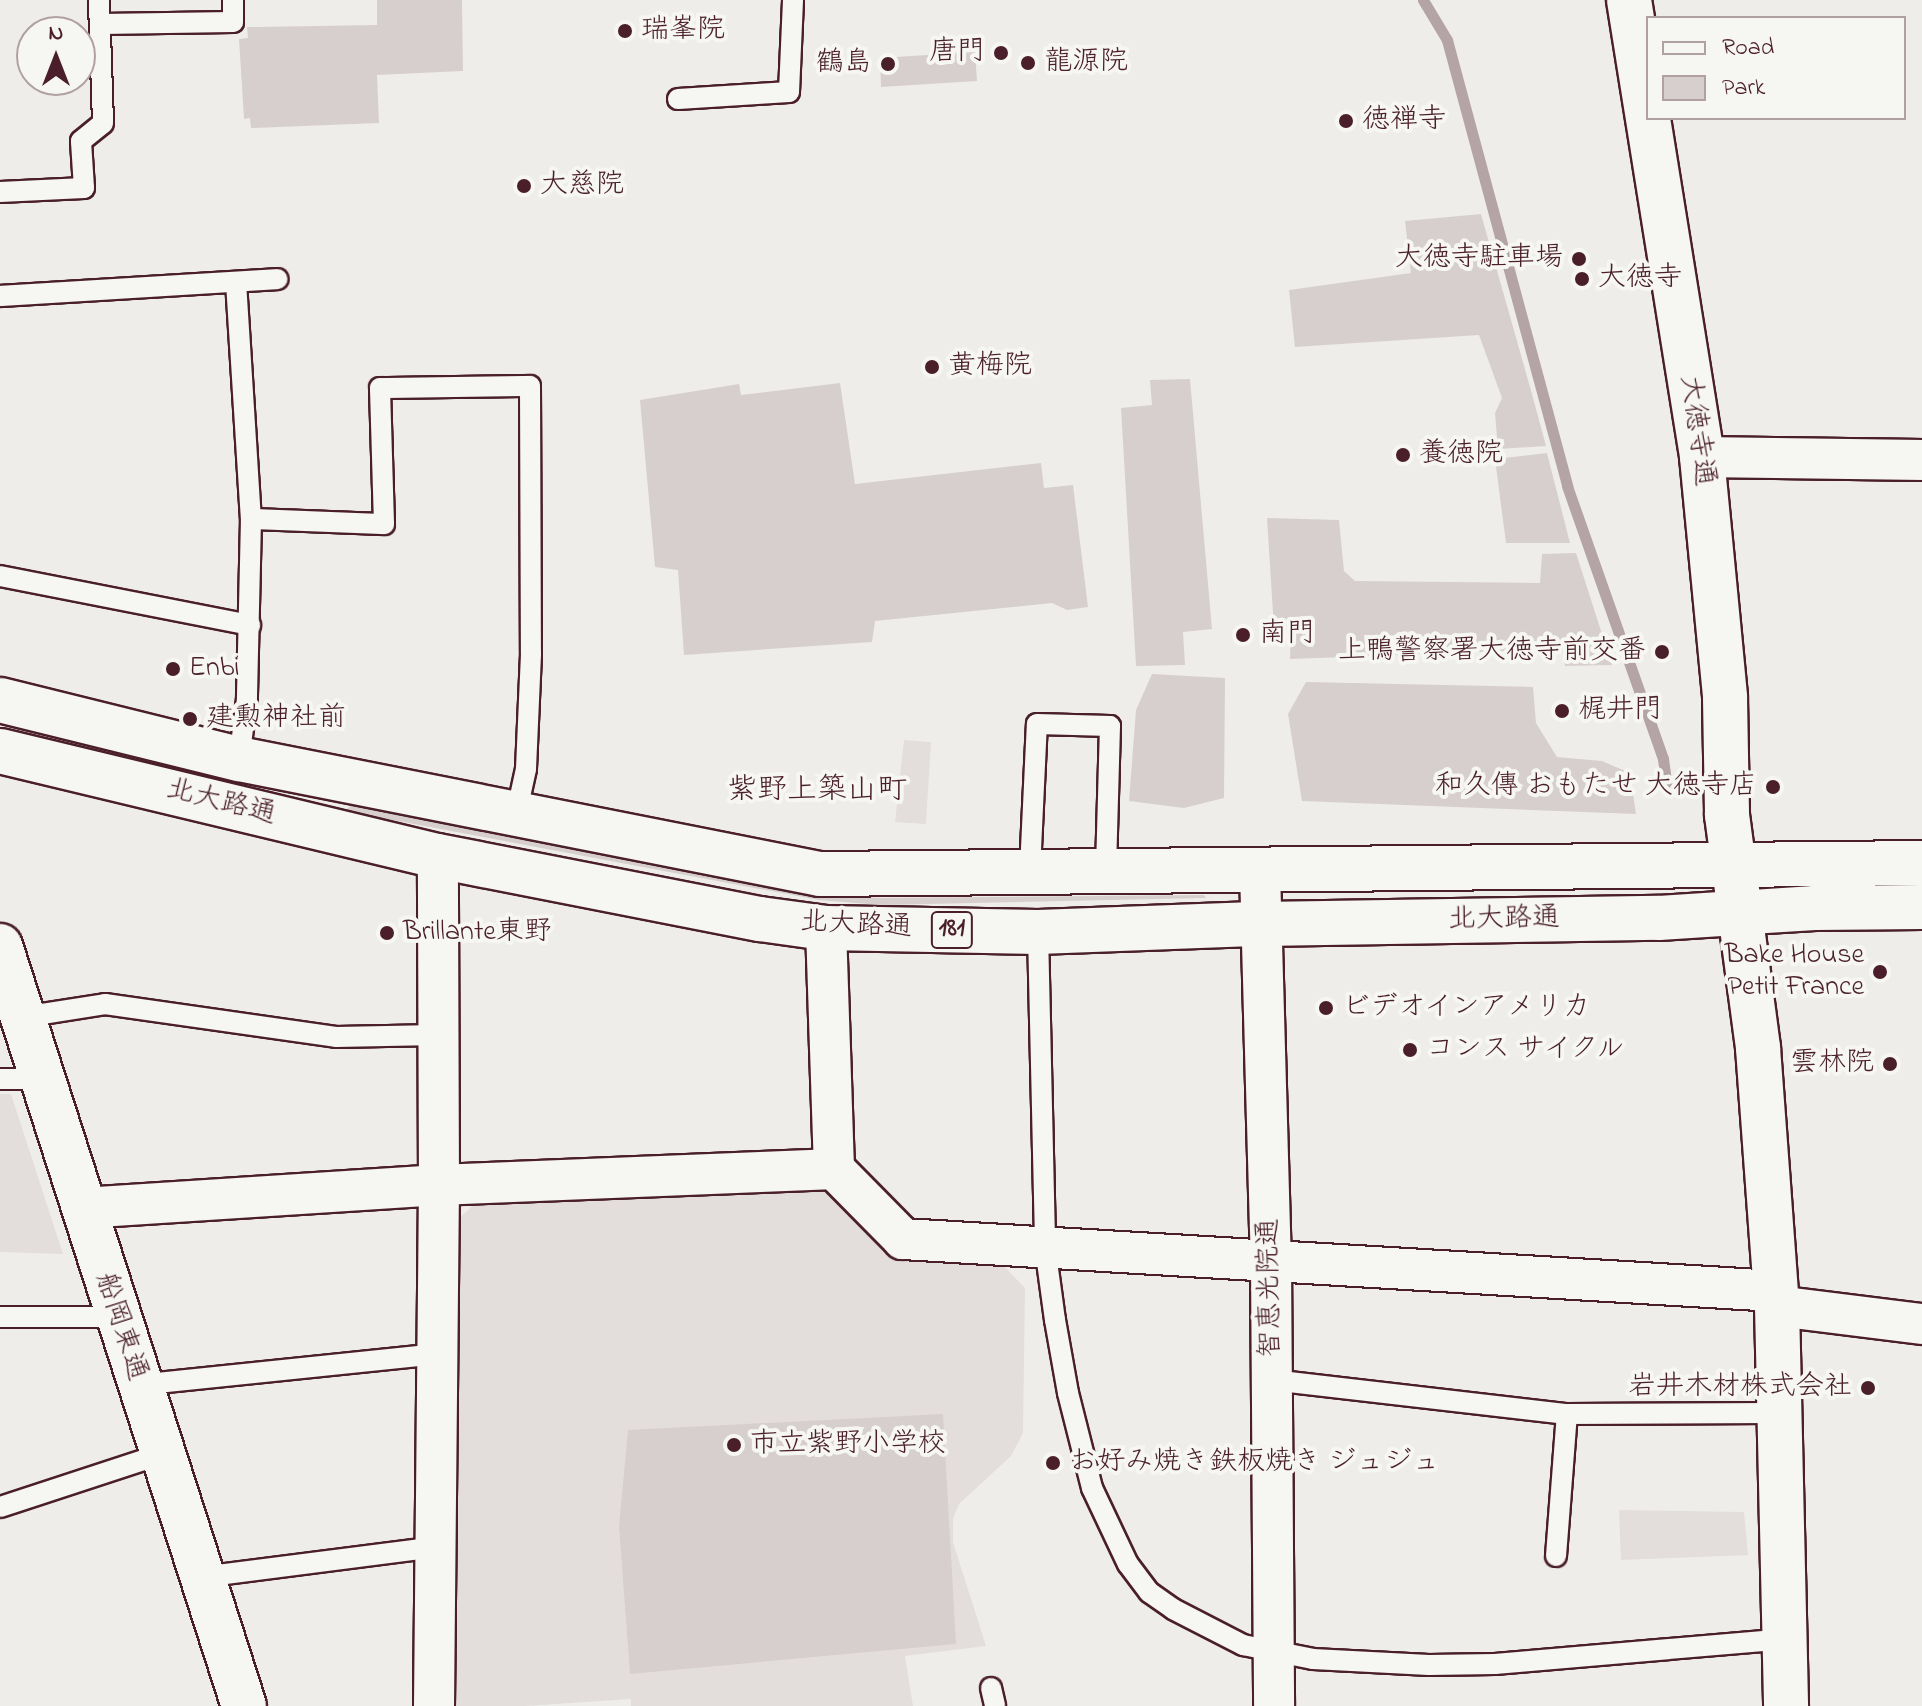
<!DOCTYPE html>
<meta charset="utf-8">
<style>
body{margin:0}
#map{position:relative;width:1922px;height:1706px;overflow:hidden;background:#efedea;font-family:"Indie Flower","Klee One",sans-serif}
div>[style]{position:absolute}
[style*='--x']{left:calc(var(--x)*1px);top:calc(var(--y)*1px);width:calc(var(--w)*1px);rotate:calc(var(--a)*1deg)}
.built>*{inset:0;background:#e3dedc}
.green>*{inset:0;background:#d7cfce}
.stream>*{height:11px;margin:-5.5px;padding:0 5.5px;transform-origin:5.5px;border-radius:5.5px;background:#b4a4a5}
.roads{filter:drop-shadow(2px 0 #4a1f2b) drop-shadow(-2px 0 #4a1f2b) drop-shadow(0 2px #4a1f2b) drop-shadow(0 -2px #4a1f2b)}
.lane>*{height:20px;margin:-10px;padding:0 10px;transform-origin:10px;border-radius:10px;background:#f6f6f2}
.street>*{height:40px;margin:-20px;padding:0 20px;transform-origin:20px;border-radius:20px;background:#f6f6f2}
.secondary>*{height:44px;margin:-22px;padding:0 22px;transform-origin:22px;border-radius:22px;background:#f6f6f2}
.primary>*{height:44px;margin:-22px;padding:0 22px;transform-origin:22px;border-radius:22px;background:#f6f6f2}
.dots>*{width:22px;height:22px;translate:-50% -50%;box-sizing:border-box;border:4px solid #f6f6f2;border-radius:50%}
span{translate:-50% -50%;white-space:nowrap;text-align:center;line-height:1.15;-webkit-text-stroke:8px #f6f6f2;paint-order:stroke}
.shield-label span{padding:2px 6px;background:#f6f6f2;border:2px solid;border-radius:6px;-webkit-text-stroke-width:0}
.shield-label{font-size:26px;color:#4a1f2b;font-weight:700}
.poi-label{font-size:28px;color:#4a1f2b}
.left{translate:0 -50%;text-align:left}
.right{translate:-100% -50%;text-align:right}
.street-label{font-size:28px;color:#4a1f2b}
.neighbourhood-label{font-size:30px;color:#4a1f2b}
.legend{position:absolute;left:1646px;top:16px;width:260px;height:104px;box-sizing:border-box;background:#f6f6f2;border:2px solid #b1a0a2;margin:0;padding:10px 14px;list-style:none;font-size:24px;color:#4a1f2b}
.legend li{display:flex;align-items:center;gap:16px;height:40px}
.legend b{width:40px;border:2px solid #b1a0a2}
.north{position:absolute;left:16px;top:16px;width:80px;height:80px;box-sizing:border-box;background:#f6f6f2;border:2px solid #b1a0a2;border-radius:50%;rotate:0deg;font-size:22px;font-weight:700;line-height:32px;text-align:center;color:#4a1f2b}
.north::after{content:'';display:block;margin:auto;width:28px;height:36px;background:#4a1f2b;clip-path:polygon(50% 0,100% 100%,50% 72%,0 100%)}
</style>
<div id="map">
<div class="built">
<div style="clip-path:polygon(904px 740px,931px 742px,926px 824px,895px 822px)"></div>
<div style="clip-path:polygon(0 1094px,11px 1094px,63px 1254px,0 1252px)"></div>
<div style="clip-path:polygon(810px 1187px,996px 1258px,1025px 1288px,1023px 1433px,1011px 1456px,959px 1504px,953px 1519px,953px 1542px,986px 1646px,905px 1656px,913px 1706px,631px 1706px,631px 1699px,526px 1706px,450px 1706px,451px 1226px,483px 1196px)"></div>
<div style="clip-path:polygon(1619px 1510px,1744px 1512px,1748px 1555px,1621px 1560px)"></div>
</div>
<div class="green">
<div style="clip-path:polygon(377px 0,462px 0,463px 71px,377px 75px,379px 123px,251px 128px,250px 118px,244px 119px,239px 39px,248px 38px,247px 27px,377px 25px)"></div>
<div style="clip-path:polygon(975px 52px,977px 81px,881px 87px,880px 58px)"></div>
<div style="clip-path:polygon(1481px 214px,1532px 394px,1546px 446px,1498px 449px,1495px 413px,1502px 398px,1479px 335px,1295px 347px,1289px 290px,1411px 273px,1405px 221px)"></div>
<div style="clip-path:polygon(1190px 379px,1212px 629px,1183px 632px,1185px 665px,1136px 666px,1121px 408px,1152px 405px,1150px 380px)"></div>
<div style="clip-path:polygon(840px 383px,855px 484px,1041px 463px,1044px 488px,1073px 485px,1088px 607px,1067px 610px,1052px 603px,875px 621px,872px 642px,684px 655px,678px 570px,655px 567px,640px 400px,739px 384px,741px 395px)"></div>
<div style="clip-path:polygon(1547px 453px,1570px 543px,1506px 543px,1495px 459px)"></div>
<div style="clip-path:polygon(1267px 518px,1339px 520px,1344px 571px,1355px 581px,1540px 583px,1542px 554px,1576px 553px,1612px 665px,1565px 666px,1562px 649px,1290px 659px,1291px 630px,1274px 629px)"></div>
<div style="clip-path:polygon(1152px 674px,1225px 678px,1224px 798px,1184px 808px,1129px 801px,1136px 710px)"></div>
<div style="clip-path:polygon(1306px 682px,1533px 687px,1536px 723px,1557px 757px,1602px 761px,1630px 773px,1636px 814px,1302px 801px,1288px 714px)"></div>
<div style="clip-path:polygon(352px 805px,819px 894px,880px 898px,1204px 895px,1206px 898px,881px 905px,819px 900px,350px 812px,347px 809px)"></div>
<div style="clip-path:polygon(943px 1414px,956px 1644px,630px 1674px,619px 1526px,628px 1430px)"></div>
</div>
<div class="stream">
<div style="--x:1423;--y:0;--w:47;--a:59"></div>
<div style="--x:1447;--y:40;--w:462;--a:74.9"></div>
<div style="--x:1567;--y:486;--w:289;--a:70.6"></div>
<div style="--x:1663;--y:759;--w:28;--a:82"></div>
</div>
<div class="roads">
<div class="lane">
<div style="--x:101;--y:24;--w:132;--a:-0.9"></div>
<div style="--x:233;--y:22;--w:22;--a:-90"></div>
<div style="--x:678;--y:99;--w:111;--a:-3.6"></div>
<div style="--x:789;--y:92;--w:92;--a:-87.5"></div>
<div style="--x:0;--y:192;--w:84;--a:-2.7"></div>
<div style="--x:84;--y:188;--w:47;--a:-93.7"></div>
<div style="--x:81;--y:141;--w:28;--a:-39"></div>
<div style="--x:103;--y:123;--w:123;--a:-91.9"></div>
<div style="--x:236;--y:282;--w:237;--a:86.4"></div>
<div style="--x:251;--y:519;--w:180;--a:91.3"></div>
<div style="--x:247;--y:699;--w:61;--a:97.6"></div>
<div style="--x:0;--y:296;--w:278;--a:-3.5"></div>
<div style="--x:251;--y:519;--w:133;--a:2.2"></div>
<div style="--x:384;--y:524;--w:136;--a:-91.7"></div>
<div style="--x:380;--y:388;--w:150;--a:-0.8"></div>
<div style="--x:530;--y:386;--w:268;--a:89.8"></div>
<div style="--x:531;--y:654;--w:115;--a:92.5"></div>
<div style="--x:526;--y:769;--w:47;--a:102.3"></div>
<div style="--x:0;--y:576;--w:255;--a:11.1"></div>
<div style="--x:1030;--y:870;--w:146;--a:-87.3"></div>
<div style="--x:1037;--y:724;--w:73;--a:1.6"></div>
<div style="--x:1110;--y:726;--w:144;--a:91.6"></div>
<div style="--x:1038;--y:932;--w:315;--a:88.7"></div>
<div style="--x:1045;--y:1247;--w:74;--a:82.2"></div>
<div style="--x:1055;--y:1320;--w:74;--a:79.9"></div>
<div style="--x:1068;--y:1393;--w:98;--a:75.8"></div>
<div style="--x:1092;--y:1488;--w:84;--a:64.7"></div>
<div style="--x:1128;--y:1564;--w:35;--a:53"></div>
<div style="--x:1149;--y:1592;--w:29;--a:35"></div>
<div style="--x:1173;--y:1609;--w:79;--a:27.2"></div>
<div style="--x:1243;--y:1645;--w:71;--a:11.3"></div>
<div style="--x:1313;--y:1659;--w:116;--a:3"></div>
<div style="--x:1429;--y:1665;--w:66;--a:-0.9"></div>
<div style="--x:1495;--y:1664;--w:290;--a:-4.9"></div>
<div style="--x:23;--y:1017;--w:83;--a:-9"></div>
<div style="--x:105;--y:1004;--w:233;--a:8.1"></div>
<div style="--x:336;--y:1037;--w:101;--a:-1.1"></div>
<div style="--x:0;--y:1079;--w:43;--a:0"></div>
<div style="--x:0;--y:1317;--w:117;--a:0"></div>
<div style="--x:1272;--y:1380;--w:297;--a:6.6"></div>
<div style="--x:1567;--y:1414;--w:212;--a:-0.3"></div>
<div style="--x:138;--y:1385;--w:301;--a:-5.9"></div>
<div style="--x:0;--y:1507;--w:170;--a:-18.1"></div>
<div style="--x:1556;--y:1556;--w:142;--a:-85.6"></div>
<div style="--x:202;--y:1577;--w:235;--a:-7.3"></div>
<div style="--x:991;--y:1688;--w:18;--a:77"></div>
</div>
<div class="street">
<div style="--x:1702;--y:457;--w:220;--a:0.8"></div>
<div style="--x:1260;--y:871;--w:391;--a:88.4"></div>
<div style="--x:1271;--y:1262;--w:444;--a:89.6"></div>
<div style="--x:826;--y:928;--w:241;--a:88.1"></div>
<div style="--x:83;--y:1208;--w:357;--a:-3.7"></div>
<div style="--x:439;--y:1185;--w:395;--a:-2.3"></div>
<div style="--x:834;--y:1169;--w:98;--a:45.4"></div>
<div style="--x:903;--y:1239;--w:874;--a:3.41"></div>
<div style="--x:1777;--y:1306;--w:146;--a:7.1"></div>
<div style="--x:434;--y:1706;--w:521;--a:-89.45"></div>
<div style="--x:439;--y:1185;--w:329;--a:-90.2"></div>
</div>
<div class="secondary">
<div style="--x:1629;--y:0;--w:463;--a:80.9"></div>
<div style="--x:1702;--y:457;--w:242;--a:84.5"></div>
<div style="--x:1725;--y:698;--w:117;--a:89"></div>
<div style="--x:1727;--y:815;--w:235;--a:82.4"></div>
<div style="--x:1758;--y:1048;--w:259;--a:85.8"></div>
<div style="--x:1777;--y:1306;--w:400;--a:88.7"></div>
<div style="--x:0;--y:946;--w:798;--a:72.2"></div>
</div>
<div class="primary">
<div style="--x:0;--y:700;--w:246;--a:13.9"></div>
<div style="--x:239;--y:759;--w:592;--a:11.2"></div>
<div style="--x:820;--y:874;--w:1102;--a:-0.57"></div>
<div style="--x:0;--y:751;--w:450;--a:13.5"></div>
<div style="--x:438;--y:856;--w:328;--a:11.1"></div>
<div style="--x:760;--y:919;--w:67;--a:7.8"></div>
<div style="--x:826;--y:928;--w:212;--a:1.1"></div>
<div style="--x:1038;--y:932;--w:223;--a:-2.1"></div>
<div style="--x:1261;--y:924;--w:398;--a:-0.9"></div>
<div style="--x:1659;--y:918;--w:156;--a:-3.7"></div>
<div style="--x:1815;--y:908;--w:107;--a:-0.5"></div>
</div>
</div>
<div class="dots">
<div style="left:625px;top:31px;background:#4a1f2b"></div>
<div style="left:1001px;top:53px;background:#4a1f2b"></div>
<div style="left:1028px;top:63px;background:#4a1f2b"></div>
<div style="left:888px;top:64px;background:#4a1f2b"></div>
<div style="left:1346px;top:121px;background:#4a1f2b"></div>
<div style="left:524px;top:186px;background:#4a1f2b"></div>
<div style="left:1579px;top:259px;background:#4a1f2b"></div>
<div style="left:1582px;top:279px;background:#4a1f2b"></div>
<div style="left:932px;top:367px;background:#4a1f2b"></div>
<div style="left:1403px;top:455px;background:#4a1f2b"></div>
<div style="left:1243px;top:635px;background:#4a1f2b"></div>
<div style="left:1662px;top:652px;background:#4a1f2b"></div>
<div style="left:173px;top:669px;background:#4a1f2b"></div>
<div style="left:1562px;top:711px;background:#4a1f2b"></div>
<div style="left:190px;top:719px;background:#4a1f2b"></div>
<div style="left:1773px;top:787px;background:#4a1f2b"></div>
<div style="left:387px;top:933px;background:#4a1f2b"></div>
<div style="left:1880px;top:972px;background:#4a1f2b"></div>
<div style="left:1326px;top:1008px;background:#4a1f2b"></div>
<div style="left:1410px;top:1050px;background:#4a1f2b"></div>
<div style="left:1890px;top:1064px;background:#4a1f2b"></div>
<div style="left:1868px;top:1388px;background:#4a1f2b"></div>
<div style="left:734px;top:1445px;background:#4a1f2b"></div>
<div style="left:1053px;top:1463px;background:#4a1f2b"></div>
</div>
<div class="shield-label">
<span style="left:952px;top:930px">181</span>
</div>
<div class="poi-label">
<span class="left" style="left:641px;top:31px">瑞峯院</span>
<span class="right" style="left:985px;top:53px">唐門</span>
<span class="left" style="left:1044px;top:63px">龍源院</span>
<span class="right" style="left:872px;top:64px">鶴島</span>
<span class="left" style="left:1362px;top:121px">徳禅寺</span>
<span class="left" style="left:540px;top:186px">大慈院</span>
<span class="right" style="left:1563px;top:259px">大徳寺駐車場</span>
<span class="left" style="left:1598px;top:279px">大徳寺</span>
<span class="left" style="left:948px;top:367px">黄梅院</span>
<span class="left" style="left:1419px;top:455px">養徳院</span>
<span class="left" style="left:1259px;top:635px">南門</span>
<span class="right" style="left:1646px;top:652px">上鴨警察署大徳寺前交番</span>
<span class="left" style="left:189px;top:669px">Enbi</span>
<span class="left" style="left:1578px;top:711px">梶井門</span>
<span class="left" style="left:206px;top:719px">建勲神社前</span>
<span class="right" style="left:1757px;top:787px">和久傳 おもたせ 大徳寺店</span>
<span class="left" style="left:403px;top:933px">Brillante東野</span>
<span class="right" style="left:1864px;top:972px">Bake House<br>Petit France</span>
<span class="left" style="left:1342px;top:1008px">ビデオインアメリカ</span>
<span class="left" style="left:1426px;top:1050px">コンス サイクル</span>
<span class="right" style="left:1874px;top:1064px">雲林院</span>
<span class="right" style="left:1852px;top:1388px">岩井木材株式会社</span>
<span class="left" style="left:750px;top:1445px">市立紫野小学校</span>
<span class="left" style="left:1069px;top:1463px">お好み焼き鉄板焼き ジュジュ</span>
</div>
<div class="street-label">
<span style="left:1696px;top:431px;rotate:82deg">大徳寺通</span>
<span style="left:221px;top:803px;rotate:14deg">北大路通</span>
<span style="left:1504px;top:920px;rotate:-1deg">北大路通</span>
<span style="left:856px;top:926px;rotate:3deg">北大路通</span>
<span style="left:1271px;top:1288px;rotate:-91deg">智恵光院通</span>
<span style="left:120px;top:1327px;rotate:72deg">船岡東通</span>
</div>
<div class="neighbourhood-label">
<span style="left:817px;top:791px">紫野上築山町</span>
</div>
<ul class="legend">
<li><b style="height:10px;background:#f6f6f2"></b>Road</li>
<li><b style="height:22px;background:#d7cfce"></b>Park</li>
</ul>
<div class="north">N</div>
</div>
